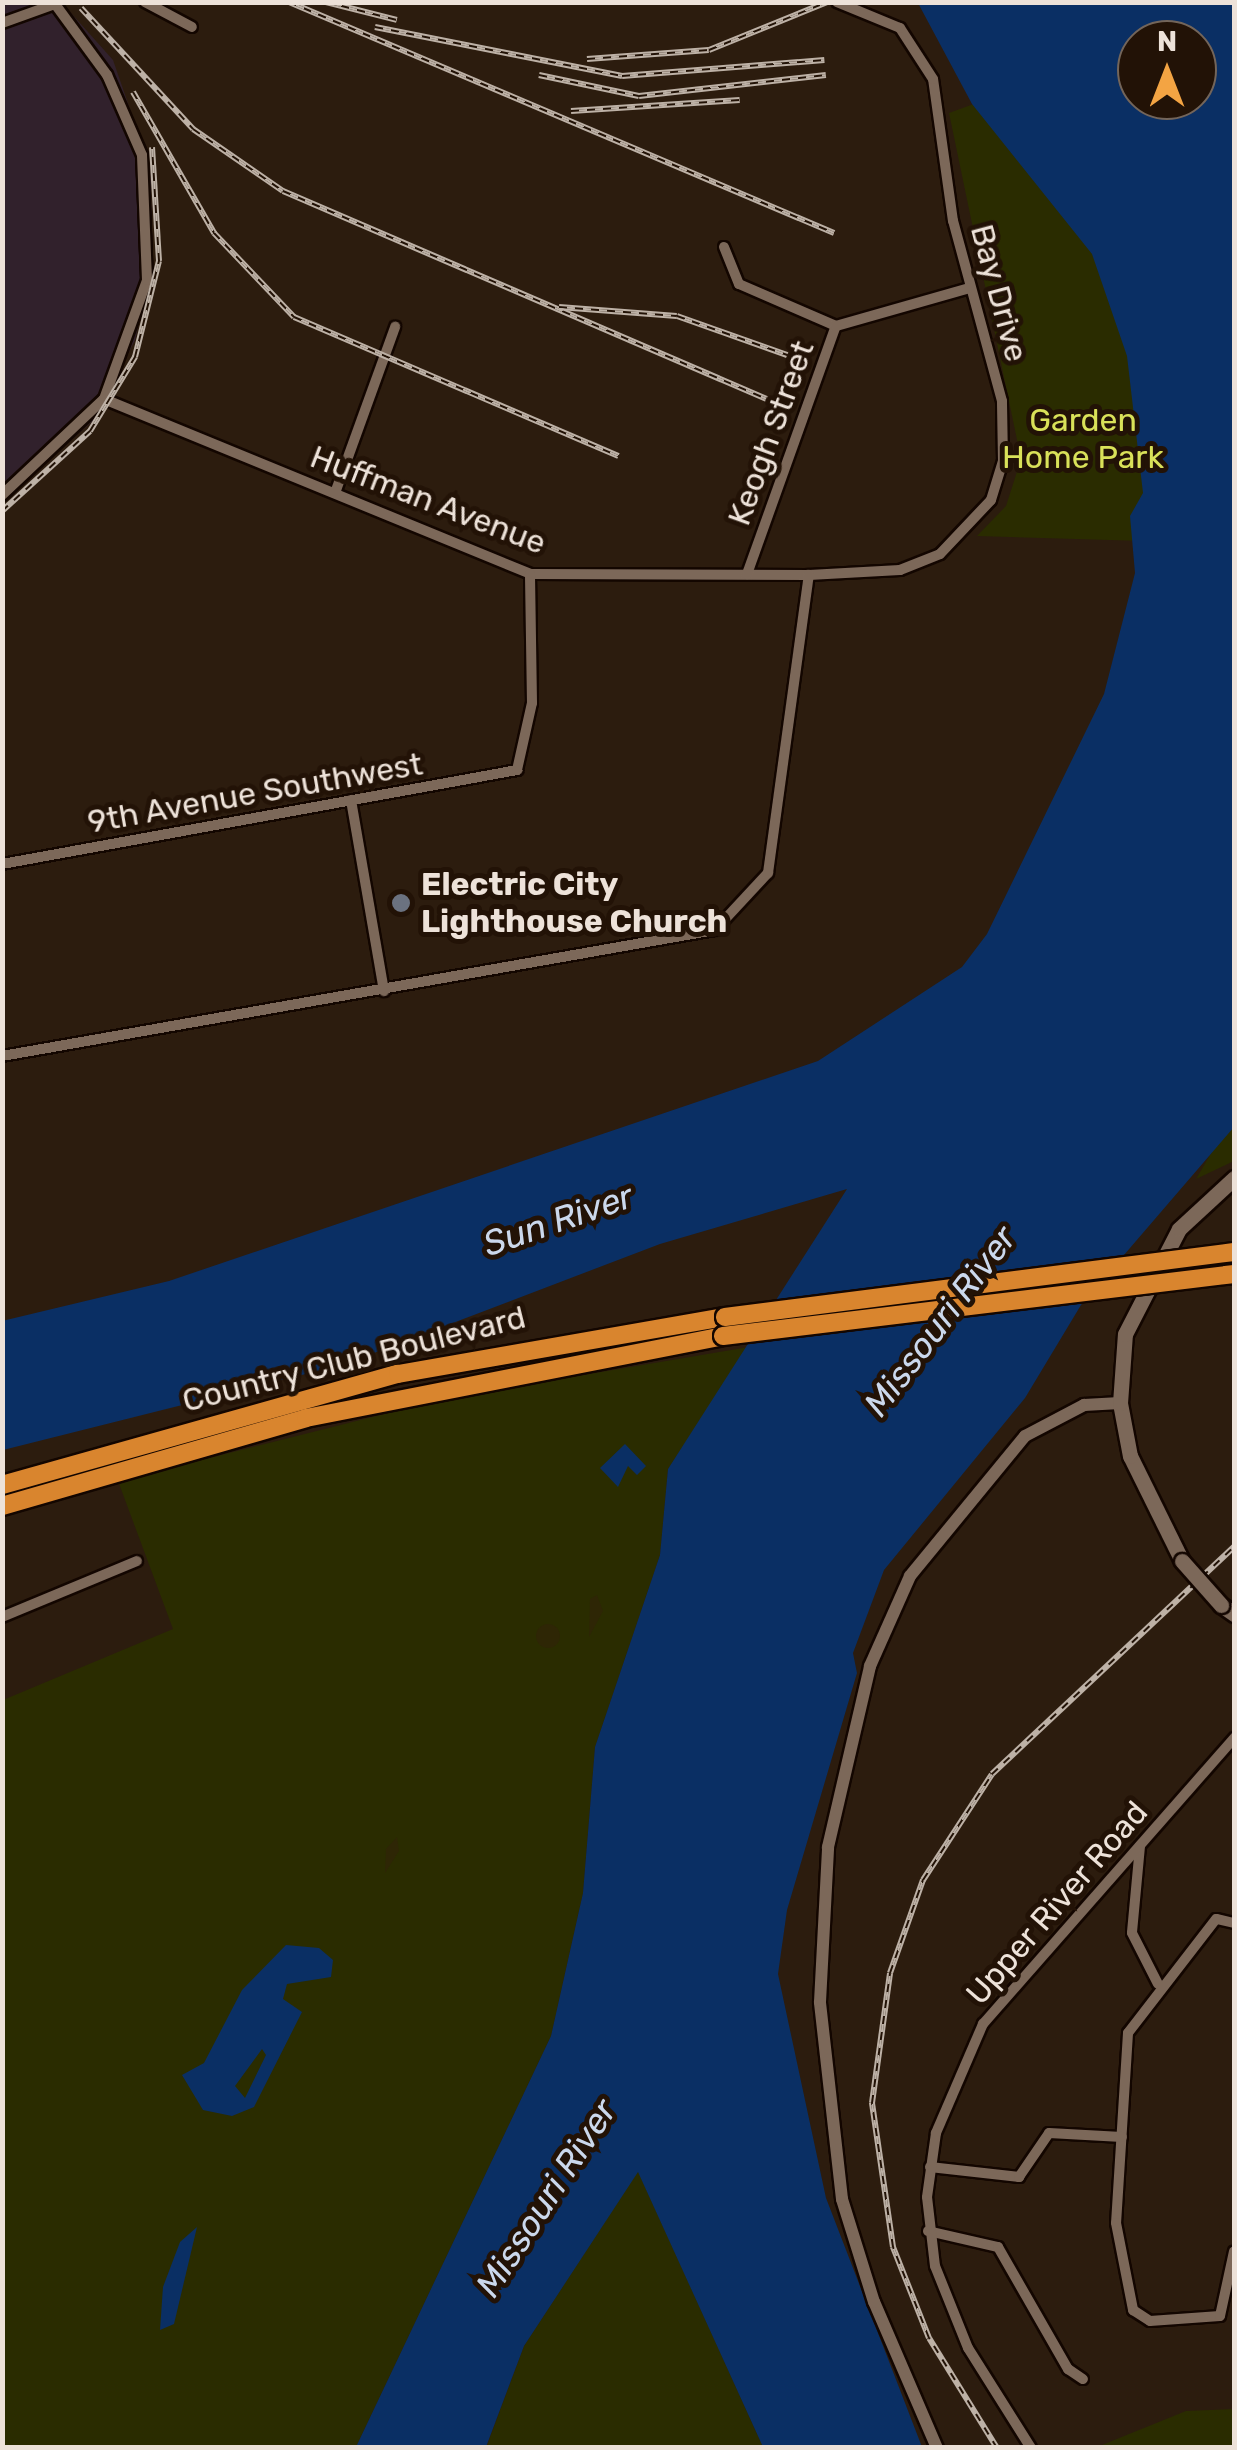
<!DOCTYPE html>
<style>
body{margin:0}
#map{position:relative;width:1237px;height:2450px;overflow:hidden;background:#2c1c0e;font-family:Rubik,sans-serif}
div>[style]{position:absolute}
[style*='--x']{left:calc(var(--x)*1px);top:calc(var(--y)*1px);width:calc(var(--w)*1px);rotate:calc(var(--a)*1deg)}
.commercial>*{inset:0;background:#31212c}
.green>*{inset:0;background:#2a2c00}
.sand>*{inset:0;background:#2e2605}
.round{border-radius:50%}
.water>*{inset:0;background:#0a2f64}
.roads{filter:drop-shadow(2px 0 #130600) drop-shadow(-2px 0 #130600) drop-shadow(0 2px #130600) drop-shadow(0 -2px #130600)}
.minor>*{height:10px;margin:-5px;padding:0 5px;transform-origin:5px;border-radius:5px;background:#7c6859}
.tertiary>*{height:12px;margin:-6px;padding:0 6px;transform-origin:6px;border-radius:6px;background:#7c6859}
.secondary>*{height:15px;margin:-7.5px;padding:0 7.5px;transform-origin:7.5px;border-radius:7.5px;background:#7c6859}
.trunk>*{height:18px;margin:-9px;padding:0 9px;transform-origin:9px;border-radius:9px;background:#d9852e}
.rail>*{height:6px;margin-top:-3px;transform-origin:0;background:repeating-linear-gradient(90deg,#221206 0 8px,#bdb1a6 0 16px);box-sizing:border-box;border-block:2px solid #bdb1a6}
.bridges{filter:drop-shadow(2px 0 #130600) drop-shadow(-2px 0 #130600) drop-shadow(0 2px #130600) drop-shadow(0 -2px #130600)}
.secondary-bridge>*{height:15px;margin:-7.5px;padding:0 7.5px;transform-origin:7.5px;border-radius:7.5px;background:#7c6859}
.trunk-bridge>*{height:18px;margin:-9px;padding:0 9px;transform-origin:9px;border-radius:9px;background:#d9852e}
.dots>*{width:28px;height:28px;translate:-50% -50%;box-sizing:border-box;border:5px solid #221206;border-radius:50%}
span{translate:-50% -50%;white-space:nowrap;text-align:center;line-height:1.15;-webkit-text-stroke:10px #221206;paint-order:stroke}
.street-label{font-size:32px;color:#ede2d9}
.park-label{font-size:32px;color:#d9e159}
.poi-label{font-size:32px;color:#ede2d9;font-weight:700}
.left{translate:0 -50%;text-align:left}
.water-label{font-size:35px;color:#cbd8ec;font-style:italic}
.frame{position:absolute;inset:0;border:5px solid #ede2d9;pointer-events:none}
.north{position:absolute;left:1117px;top:20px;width:100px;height:100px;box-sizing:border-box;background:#221206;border:2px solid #73655a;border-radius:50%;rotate:0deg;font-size:28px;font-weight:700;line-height:40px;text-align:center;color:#ede2d9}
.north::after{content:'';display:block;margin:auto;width:35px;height:45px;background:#f3a443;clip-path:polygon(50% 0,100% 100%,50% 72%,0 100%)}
</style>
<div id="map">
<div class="commercial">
<div style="clip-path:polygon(3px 3px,62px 3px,113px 60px,150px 167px,153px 261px,135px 340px,96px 418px,3px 501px)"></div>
</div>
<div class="green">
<div style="clip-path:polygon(982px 101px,1076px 219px,1122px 305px,1151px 452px,1144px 541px,977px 536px,1006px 506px,1021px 459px,949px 113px)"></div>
<div style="clip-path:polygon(1234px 1127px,1234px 1161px,1196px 1179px,1224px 1131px)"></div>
<div style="clip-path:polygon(749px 1347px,668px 1469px,660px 1555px,595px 1747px,583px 1893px,551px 2036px,356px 2447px,3px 2447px,3px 1700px,173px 1629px,118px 1481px,448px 1398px)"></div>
<div style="clip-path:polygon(638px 2171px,763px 2447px,486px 2448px,524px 2346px)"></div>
<div style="clip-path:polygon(1234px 2409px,1234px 2447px,1097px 2447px,1186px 2411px)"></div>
</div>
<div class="sand">
<div style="clip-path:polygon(597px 1595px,603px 1611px,589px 1637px,590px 1599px)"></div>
<div class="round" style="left:536px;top:1624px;width:24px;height:24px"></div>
<div style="clip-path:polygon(397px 1837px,399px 1851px,385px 1873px,386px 1849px)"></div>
</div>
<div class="water">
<div style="clip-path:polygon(evenodd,918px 3px,1234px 3px,1234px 1127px,1081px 1305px,1025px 1398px,884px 1570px,853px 1653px,857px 1673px,787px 1910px,778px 1974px,826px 2198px,922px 2447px,763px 2447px,638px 2172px,524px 2346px,486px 2447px,356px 2447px,551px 2036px,583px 1893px,595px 1747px,660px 1555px,668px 1469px,847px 1189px,660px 1244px,345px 1364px,3px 1450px,2px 1321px,169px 1281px,818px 1061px,962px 967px,987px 934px,1104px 694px,1135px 573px,1130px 516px,1143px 493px,1127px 356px,1092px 254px,972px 104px,918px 3px,1137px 40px,1197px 40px,1197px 100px,1137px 100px,1137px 40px)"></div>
<div style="clip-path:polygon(625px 1444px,646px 1466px,637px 1475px,628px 1466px,618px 1487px,600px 1468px)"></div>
<div style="clip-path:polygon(evenodd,286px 1945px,319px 1948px,333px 1960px,331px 1977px,287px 1984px,283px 1999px,302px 2012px,254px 2107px,232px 2116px,203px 2110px,182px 2075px,204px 2063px,242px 1990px,286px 1945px,262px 2049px,266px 2055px,245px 2098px,235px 2086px,262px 2049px)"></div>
<div style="clip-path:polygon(197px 2227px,174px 2324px,160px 2330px,163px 2287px,180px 2242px)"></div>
</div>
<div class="roads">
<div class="minor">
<div style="--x:145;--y:2;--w:53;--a:28"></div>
<div style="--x:2;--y:23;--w:59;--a:-19.7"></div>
<div style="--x:724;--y:247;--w:40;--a:68"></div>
<div style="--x:739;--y:284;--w:106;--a:23.4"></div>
<div style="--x:104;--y:399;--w:461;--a:22.3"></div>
<div style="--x:530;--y:574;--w:279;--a:0.2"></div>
<div style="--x:809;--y:575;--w:91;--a:-3.1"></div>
<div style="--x:900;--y:570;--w:43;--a:-21.8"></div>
<div style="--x:940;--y:554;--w:74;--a:-46.6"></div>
<div style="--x:991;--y:500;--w:41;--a:-72.9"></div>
<div style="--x:1003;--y:461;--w:60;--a:-91"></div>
<div style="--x:1002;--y:401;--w:187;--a:-105.2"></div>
<div style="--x:953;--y:221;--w:143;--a:-98"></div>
<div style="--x:933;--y:79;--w:61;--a:-122.9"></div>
<div style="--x:900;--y:28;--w:68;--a:-157.6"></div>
<div style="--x:335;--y:493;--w:177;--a:-70.1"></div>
<div style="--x:2;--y:495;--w:140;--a:-43.3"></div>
<div style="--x:104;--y:399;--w:127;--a:-70.1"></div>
<div style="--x:147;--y:280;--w:125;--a:-92.3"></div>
<div style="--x:142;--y:155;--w:87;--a:-113.6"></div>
<div style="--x:107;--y:75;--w:88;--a:-126.2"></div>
<div style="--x:747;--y:574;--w:263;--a:-70.3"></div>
<div style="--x:836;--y:326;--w:138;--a:-15.9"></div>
<div style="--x:351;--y:800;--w:194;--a:80.2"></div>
<div style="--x:2;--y:864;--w:524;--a:-10.34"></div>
<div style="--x:517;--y:770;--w:69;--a:-77.4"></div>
<div style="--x:532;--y:703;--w:129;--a:-90.9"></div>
<div style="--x:2;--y:1056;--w:724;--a:-10.02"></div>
<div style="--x:715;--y:930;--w:78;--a:-47.1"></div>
<div style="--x:768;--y:873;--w:301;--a:-82.2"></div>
<div style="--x:2;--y:1617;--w:146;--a:-22.5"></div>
<div style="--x:1140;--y:1846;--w:87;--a:95.3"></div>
<div style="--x:1132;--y:1933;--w:57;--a:63"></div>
<div style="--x:1234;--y:1923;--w:18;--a:-167"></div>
<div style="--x:1216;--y:1919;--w:144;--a:127.7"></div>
<div style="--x:1128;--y:2033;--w:190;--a:93.6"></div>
<div style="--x:1116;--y:2223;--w:89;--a:78.9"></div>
<div style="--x:1133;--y:2310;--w:20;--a:33"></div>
<div style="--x:1150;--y:2321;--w:70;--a:-4.1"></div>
<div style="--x:1220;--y:2316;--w:66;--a:-77.8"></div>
<div style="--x:930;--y:2167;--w:90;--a:6.4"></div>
<div style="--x:1019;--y:2177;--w:53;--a:-55.7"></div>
<div style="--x:1049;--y:2133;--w:73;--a:3.1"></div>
<div style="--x:928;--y:2231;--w:72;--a:12.9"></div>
<div style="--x:998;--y:2247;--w:141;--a:60.2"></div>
<div style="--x:1068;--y:2369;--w:18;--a:34"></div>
<div style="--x:1031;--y:2448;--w:118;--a:-122.2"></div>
<div style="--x:968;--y:2348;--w:88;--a:-111.9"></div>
<div style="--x:935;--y:2266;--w:69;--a:-96.6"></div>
<div style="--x:927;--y:2197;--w:65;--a:-82"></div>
<div style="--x:936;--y:2133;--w:119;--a:-66.7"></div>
<div style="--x:983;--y:2024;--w:381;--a:-48.7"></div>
</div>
<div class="tertiary">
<div style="--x:937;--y:2448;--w:159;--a:-113.3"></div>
<div style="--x:874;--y:2302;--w:108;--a:-107.3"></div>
<div style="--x:842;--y:2199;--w:198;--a:-96.4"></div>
<div style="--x:820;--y:2002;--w:155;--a:-87"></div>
<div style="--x:828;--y:1847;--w:186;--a:-76.9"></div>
<div style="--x:870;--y:1666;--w:98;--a:-66"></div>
<div style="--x:910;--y:1576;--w:181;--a:-50.6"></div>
<div style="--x:1025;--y:1436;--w:67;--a:-27.7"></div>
<div style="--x:1084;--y:1405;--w:36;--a:-3"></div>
</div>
<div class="secondary">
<div style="--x:1182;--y:1561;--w:117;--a:-116.3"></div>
<div style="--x:1130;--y:1456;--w:54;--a:-100.7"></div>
<div style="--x:1120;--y:1403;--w:69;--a:-85.9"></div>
<div style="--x:1125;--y:1334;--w:118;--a:-62.8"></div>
<div style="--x:1179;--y:1229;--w:75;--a:-42.8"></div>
<div style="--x:1221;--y:1605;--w:16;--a:35"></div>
</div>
<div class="trunk">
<div style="--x:2;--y:1485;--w:411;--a:-15.7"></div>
<div style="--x:398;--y:1374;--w:332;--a:-9.9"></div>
<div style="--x:2;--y:1506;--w:316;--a:-16.1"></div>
<div style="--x:306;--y:1418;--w:425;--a:-11.1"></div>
</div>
</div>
<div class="rail">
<div style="--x:289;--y:2;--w:592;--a:22.97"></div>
<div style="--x:326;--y:2;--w:73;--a:14.2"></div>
<div style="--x:81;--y:8;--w:165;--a:47.2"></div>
<div style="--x:193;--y:129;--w:109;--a:34.6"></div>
<div style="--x:283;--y:191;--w:529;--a:23.27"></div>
<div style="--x:375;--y:27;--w:252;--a:11.2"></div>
<div style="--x:622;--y:76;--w:203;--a:-4.5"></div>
<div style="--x:587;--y:59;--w:122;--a:-4.2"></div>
<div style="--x:709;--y:50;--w:127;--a:-22.1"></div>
<div style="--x:539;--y:75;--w:102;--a:11.9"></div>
<div style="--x:639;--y:96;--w:188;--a:-6.4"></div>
<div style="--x:133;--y:92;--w:163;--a:60.1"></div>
<div style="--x:214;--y:233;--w:116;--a:46.4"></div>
<div style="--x:294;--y:317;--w:353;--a:23.2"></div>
<div style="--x:571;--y:111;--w:169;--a:-3.7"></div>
<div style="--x:559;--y:307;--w:118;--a:4.4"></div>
<div style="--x:677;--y:316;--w:117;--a:19.5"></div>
<div style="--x:2;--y:511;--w:119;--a:-42.3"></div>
<div style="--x:90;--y:431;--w:87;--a:-58.7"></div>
<div style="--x:135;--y:357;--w:99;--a:-76"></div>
<div style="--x:159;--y:261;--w:114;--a:-93.5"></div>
<div style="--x:997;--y:2448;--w:129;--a:-121.7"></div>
<div style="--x:929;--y:2338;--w:98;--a:-111.6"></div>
<div style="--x:893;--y:2247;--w:146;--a:-98.3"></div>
<div style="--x:872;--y:2103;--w:131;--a:-82.1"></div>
<div style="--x:890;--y:1973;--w:99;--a:-70.5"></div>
<div style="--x:923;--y:1880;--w:126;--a:-56.9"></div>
<div style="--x:992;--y:1774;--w:332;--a:-43.2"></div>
</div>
<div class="bridges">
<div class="secondary-bridge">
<div style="--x:1182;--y:1561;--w:59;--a:48.4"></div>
</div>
<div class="trunk-bridge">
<div style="--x:725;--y:1317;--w:513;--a:-7.28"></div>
<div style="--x:723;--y:1336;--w:515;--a:-6.92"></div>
</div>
</div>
<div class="dots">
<div style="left:401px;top:903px;background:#6b7280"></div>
</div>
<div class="street-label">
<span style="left:999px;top:293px;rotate:75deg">Bay Drive</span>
<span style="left:771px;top:433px;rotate:-70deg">Keogh Street</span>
<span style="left:428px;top:500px;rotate:21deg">Huffman Avenue</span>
<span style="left:255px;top:793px;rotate:-10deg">9th Avenue Southwest</span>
<span style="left:354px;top:1359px;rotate:-14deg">Country Club Boulevard</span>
<span style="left:1057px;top:1903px;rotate:-49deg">Upper River Road</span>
</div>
<div class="park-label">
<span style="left:1083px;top:439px">Garden<br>Home Park</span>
</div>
<div class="poi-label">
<span class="left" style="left:421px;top:903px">Electric City<br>Lighthouse Church</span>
</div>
<div class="water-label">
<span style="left:558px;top:1220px;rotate:-19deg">Sun River</span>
<span style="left:940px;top:1321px;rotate:-53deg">Missouri River</span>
<span style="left:546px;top:2198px;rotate:-57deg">Missouri River</span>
</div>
<div class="frame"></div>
<div class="north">N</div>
</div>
